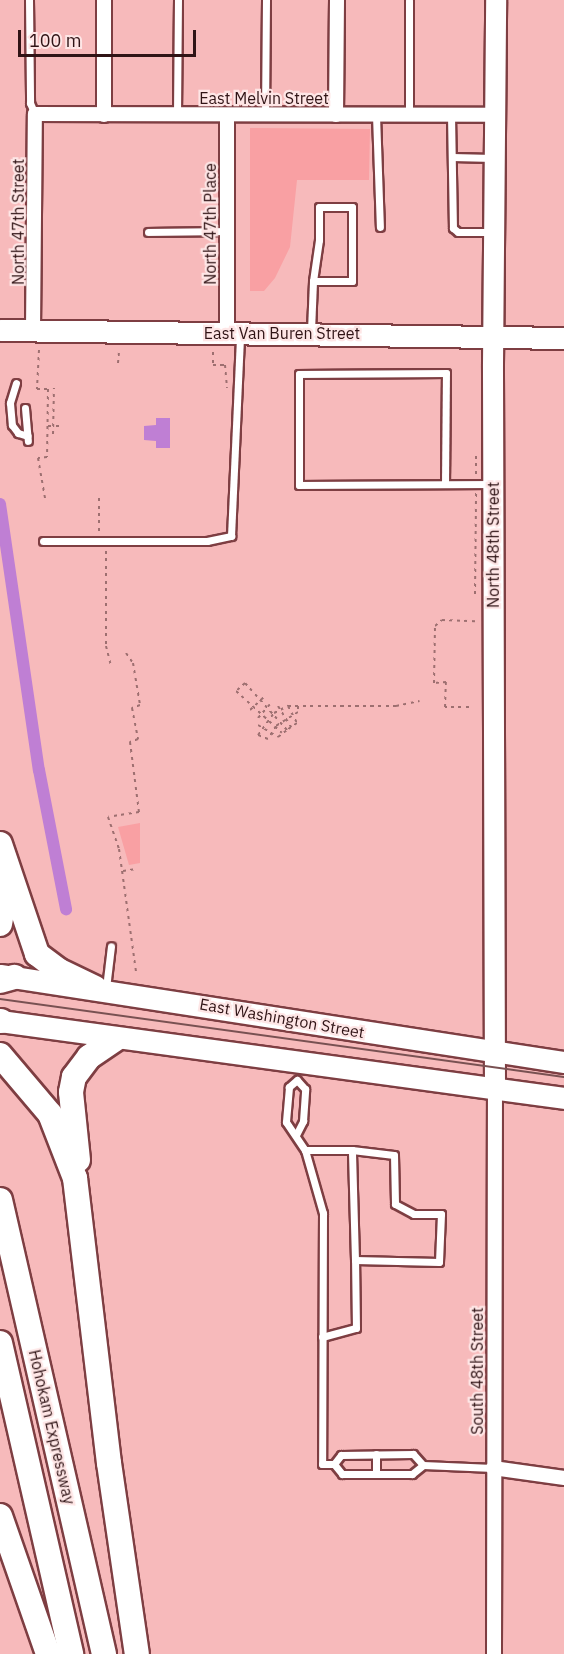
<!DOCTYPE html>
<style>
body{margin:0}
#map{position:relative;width:564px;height:1654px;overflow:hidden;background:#f7babb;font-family:"IBM Plex Sans",sans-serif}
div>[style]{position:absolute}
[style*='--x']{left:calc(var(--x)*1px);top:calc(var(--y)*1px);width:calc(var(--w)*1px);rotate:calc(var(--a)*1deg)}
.green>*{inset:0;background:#f9a0a3}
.water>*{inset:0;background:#bf7fd4}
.canal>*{height:12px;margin:-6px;padding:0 6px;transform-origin:6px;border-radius:6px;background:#bf7fd4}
.path>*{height:2px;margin-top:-1px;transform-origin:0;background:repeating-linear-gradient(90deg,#9d6f70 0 3px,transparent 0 7.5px)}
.roads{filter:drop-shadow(2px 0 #7e3e42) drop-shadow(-2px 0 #7e3e42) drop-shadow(0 2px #7e3e42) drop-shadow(0 -2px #7e3e42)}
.lane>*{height:7px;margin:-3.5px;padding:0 3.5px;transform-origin:3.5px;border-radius:3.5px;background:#fff}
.street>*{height:14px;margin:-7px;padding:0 7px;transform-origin:7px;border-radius:7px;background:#fff}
.secondary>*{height:20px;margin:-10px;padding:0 10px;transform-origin:10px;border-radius:10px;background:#fff}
.primary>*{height:21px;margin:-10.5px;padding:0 10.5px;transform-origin:10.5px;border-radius:10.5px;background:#fff}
.highway>*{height:24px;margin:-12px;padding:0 12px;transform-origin:12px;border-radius:12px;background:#fff}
.tram>*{height:1.5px;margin:-0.75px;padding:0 0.75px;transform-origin:0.75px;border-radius:0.75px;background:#795152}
span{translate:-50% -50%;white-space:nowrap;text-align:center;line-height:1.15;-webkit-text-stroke:4.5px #fee6e6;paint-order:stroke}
.street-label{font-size:16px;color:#301416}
.scale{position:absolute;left:18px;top:30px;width:178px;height:27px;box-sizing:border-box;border:3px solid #301416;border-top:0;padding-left:8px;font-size:18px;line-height:21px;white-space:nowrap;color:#301416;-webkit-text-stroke:4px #fee6e6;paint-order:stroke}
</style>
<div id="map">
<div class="green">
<div style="clip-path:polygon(250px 128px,370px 129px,369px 180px,297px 180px,290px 247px,275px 278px,264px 291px,250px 291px)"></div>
<div style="clip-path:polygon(140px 823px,140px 863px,129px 865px,118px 827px)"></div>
</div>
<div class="water">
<div style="clip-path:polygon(156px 418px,170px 418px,170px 448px,156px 448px,156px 441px,144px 440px,144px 426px,156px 425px)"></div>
</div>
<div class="canal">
<div style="--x:0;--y:504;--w:269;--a:81.7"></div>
<div style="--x:39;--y:770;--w:142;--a:79"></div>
</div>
<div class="path">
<div style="--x:39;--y:350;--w:39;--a:93"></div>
<div style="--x:37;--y:389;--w:11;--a:0"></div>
<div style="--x:48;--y:389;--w:68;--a:90.8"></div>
<div style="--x:47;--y:457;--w:9;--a:174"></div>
<div style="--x:38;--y:458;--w:41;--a:80.1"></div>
<div style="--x:213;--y:352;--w:13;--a:90"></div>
<div style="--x:213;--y:365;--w:12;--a:0"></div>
<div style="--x:225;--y:365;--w:23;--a:85"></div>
<div style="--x:118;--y:363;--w:12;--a:-85"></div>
<div style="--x:48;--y:426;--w:13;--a:0"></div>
<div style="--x:53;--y:434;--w:46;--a:-88.8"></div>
<div style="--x:476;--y:474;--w:18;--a:-90"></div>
<div style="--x:99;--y:498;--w:33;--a:90"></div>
<div style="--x:106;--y:551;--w:95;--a:90"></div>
<div style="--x:106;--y:646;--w:21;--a:76"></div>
<div style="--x:475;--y:594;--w:102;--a:-89.4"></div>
<div style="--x:126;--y:653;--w:12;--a:55"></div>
<div style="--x:133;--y:663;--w:43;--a:80.5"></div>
<div style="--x:140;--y:705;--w:9;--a:159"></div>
<div style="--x:132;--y:708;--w:32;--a:79"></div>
<div style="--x:138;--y:739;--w:9;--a:159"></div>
<div style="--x:130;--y:742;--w:71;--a:82.7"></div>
<div style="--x:139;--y:812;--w:31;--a:171"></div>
<div style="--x:108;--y:817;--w:34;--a:71"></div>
<div style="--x:119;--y:849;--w:124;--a:82.1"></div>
<div style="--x:278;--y:706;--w:25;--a:58"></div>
<div style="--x:291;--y:727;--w:5;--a:143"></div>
<div style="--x:288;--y:706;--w:19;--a:62"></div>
<div style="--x:297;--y:723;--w:7;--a:146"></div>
<div style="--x:298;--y:706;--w:6;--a:90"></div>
<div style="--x:298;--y:712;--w:26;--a:148"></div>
<div style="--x:276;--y:726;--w:15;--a:122"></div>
<div style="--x:268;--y:739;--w:11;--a:-158"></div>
<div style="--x:258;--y:735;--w:27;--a:-54"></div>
<div style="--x:274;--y:713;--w:16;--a:-27"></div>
<div style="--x:288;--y:706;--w:108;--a:0"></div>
<div style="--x:396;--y:706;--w:24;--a:-12"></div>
<div style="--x:469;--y:707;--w:24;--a:180"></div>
<div style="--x:445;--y:707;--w:25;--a:-88"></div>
<div style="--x:446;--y:682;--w:12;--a:175"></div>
<div style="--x:434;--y:683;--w:57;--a:-89"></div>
<div style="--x:435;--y:626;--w:9;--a:-41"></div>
<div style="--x:442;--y:620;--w:33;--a:2"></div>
<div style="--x:250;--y:710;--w:19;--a:-43"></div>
<div style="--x:258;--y:718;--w:18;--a:-49"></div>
<div style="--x:258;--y:725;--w:23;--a:31"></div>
<div style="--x:278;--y:737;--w:11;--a:-38"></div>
<div style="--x:287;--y:730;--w:63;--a:-131.8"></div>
<div style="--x:245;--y:683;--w:12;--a:138"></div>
<div style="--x:236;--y:691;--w:62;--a:42.4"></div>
<div style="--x:123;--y:871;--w:13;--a:-9"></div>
</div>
<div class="roads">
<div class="lane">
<div style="--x:29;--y:0;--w:103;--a:89.4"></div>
<div style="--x:30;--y:103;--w:12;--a:66"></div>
<div style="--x:409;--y:0;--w:115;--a:90"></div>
<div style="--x:177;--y:114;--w:114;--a:-89.5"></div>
<div style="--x:265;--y:115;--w:115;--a:-89.5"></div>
<div style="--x:376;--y:115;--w:112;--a:88"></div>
<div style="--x:451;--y:115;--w:113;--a:89"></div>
<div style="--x:453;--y:228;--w:6;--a:39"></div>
<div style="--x:458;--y:232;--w:34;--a:0"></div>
<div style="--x:452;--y:157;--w:41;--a:1.4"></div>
<div style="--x:148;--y:232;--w:79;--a:-0.7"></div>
<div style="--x:311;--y:331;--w:50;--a:-87.7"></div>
<div style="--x:313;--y:281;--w:41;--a:-81.7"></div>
<div style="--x:319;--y:240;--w:33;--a:-90"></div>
<div style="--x:319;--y:207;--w:33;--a:0"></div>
<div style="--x:352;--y:207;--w:74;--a:90"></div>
<div style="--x:352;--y:281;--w:39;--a:180"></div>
<div style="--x:16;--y:383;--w:21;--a:107"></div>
<div style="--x:10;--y:403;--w:22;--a:85"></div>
<div style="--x:12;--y:425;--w:10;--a:53"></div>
<div style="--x:18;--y:433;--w:10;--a:17"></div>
<div style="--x:25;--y:408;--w:33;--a:85"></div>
<div style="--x:445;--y:484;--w:111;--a:-89.5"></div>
<div style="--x:446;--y:373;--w:147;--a:179.6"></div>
<div style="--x:299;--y:374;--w:111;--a:90"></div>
<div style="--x:299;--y:485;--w:192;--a:-0.3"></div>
<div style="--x:43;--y:541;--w:164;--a:0"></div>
<div style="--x:207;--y:541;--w:25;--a:-12"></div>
<div style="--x:231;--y:536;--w:200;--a:-87.4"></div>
<div style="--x:106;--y:988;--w:42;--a:-83.2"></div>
<div style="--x:296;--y:1135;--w:16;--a:-63"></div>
<div style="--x:303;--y:1121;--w:32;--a:-86"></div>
<div style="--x:305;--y:1089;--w:12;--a:-132"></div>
<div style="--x:297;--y:1080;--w:11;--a:139"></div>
<div style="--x:289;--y:1087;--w:35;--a:95"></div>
<div style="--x:286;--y:1122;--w:34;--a:56"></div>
<div style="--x:305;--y:1150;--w:66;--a:74.1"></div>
<div style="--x:323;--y:1213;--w:251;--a:90.2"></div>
<div style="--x:322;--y:1464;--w:12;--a:0"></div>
<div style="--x:305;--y:1150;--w:47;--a:0"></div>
<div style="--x:352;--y:1150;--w:42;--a:6.8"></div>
<div style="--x:394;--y:1155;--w:49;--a:88.8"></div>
<div style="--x:395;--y:1204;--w:21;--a:28"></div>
<div style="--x:414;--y:1214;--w:27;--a:0"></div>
<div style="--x:441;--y:1214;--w:48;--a:92.4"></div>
<div style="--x:439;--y:1262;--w:84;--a:-178.6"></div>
<div style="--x:355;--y:1260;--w:110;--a:-91.6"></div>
<div style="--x:322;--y:1337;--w:35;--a:-15"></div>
<div style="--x:356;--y:1328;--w:68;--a:-90.8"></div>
<div style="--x:423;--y:1465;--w:15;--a:-132"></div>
<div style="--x:413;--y:1454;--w:72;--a:179.2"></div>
<div style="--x:341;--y:1455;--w:11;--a:128"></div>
<div style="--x:334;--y:1464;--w:13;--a:51"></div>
<div style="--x:342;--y:1474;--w:70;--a:0"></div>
<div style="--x:412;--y:1474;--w:14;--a:-39"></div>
<div style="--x:423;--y:1465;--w:70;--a:2.5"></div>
<div style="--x:376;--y:1473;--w:19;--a:-90"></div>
</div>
<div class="street">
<div style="--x:104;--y:0;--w:115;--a:90"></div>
<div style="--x:336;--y:115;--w:115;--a:-89.5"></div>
<div style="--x:33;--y:330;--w:216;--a:-89.5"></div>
<div style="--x:35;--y:114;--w:459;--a:0.1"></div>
<div style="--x:227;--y:333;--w:218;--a:-90"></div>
<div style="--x:493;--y:1468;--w:72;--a:8"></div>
<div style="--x:494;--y:1654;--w:565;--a:-89.9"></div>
</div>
<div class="secondary">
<div style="--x:495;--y:1089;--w:725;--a:-90.16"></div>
<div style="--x:493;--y:364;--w:364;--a:-89.5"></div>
</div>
<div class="primary">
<div style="--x:0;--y:330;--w:564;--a:0.81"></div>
<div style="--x:0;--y:975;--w:571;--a:8.77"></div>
<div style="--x:0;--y:1021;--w:569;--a:7.77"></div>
</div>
<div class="highway">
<div style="--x:0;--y:844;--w:116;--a:71.4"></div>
<div style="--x:37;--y:954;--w:26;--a:37"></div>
<div style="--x:58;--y:970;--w:41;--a:25.9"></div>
<div style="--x:0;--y:924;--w:46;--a:-79.9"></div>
<div style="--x:0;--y:981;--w:15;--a:-16"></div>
<div style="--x:0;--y:1021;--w:1;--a:0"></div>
<div style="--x:0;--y:1055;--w:77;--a:49.7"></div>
<div style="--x:50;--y:1114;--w:69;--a:68.7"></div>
<div style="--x:75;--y:1178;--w:287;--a:83.2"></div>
<div style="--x:109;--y:1463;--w:193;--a:81.7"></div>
<div style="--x:78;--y:1160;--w:68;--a:-95.9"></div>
<div style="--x:71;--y:1092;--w:15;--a:-79"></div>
<div style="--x:74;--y:1077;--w:25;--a:-53"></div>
<div style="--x:89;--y:1057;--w:32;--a:-34"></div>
<div style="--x:0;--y:1200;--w:466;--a:77.1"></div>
<div style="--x:0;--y:1343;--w:319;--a:77.1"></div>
<div style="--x:0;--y:1516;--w:146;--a:70.8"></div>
</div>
</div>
<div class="tram">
<div style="--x:0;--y:999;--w:569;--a:7.87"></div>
</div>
<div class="street-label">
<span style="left:264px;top:98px">East Melvin Street</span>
<span style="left:18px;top:222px;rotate:-90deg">North 47th Street</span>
<span style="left:210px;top:224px;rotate:-90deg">North 47th Place</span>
<span style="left:282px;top:333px">East Van Buren Street</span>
<span style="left:493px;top:545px;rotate:-90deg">North 48th Street</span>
<span style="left:282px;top:1018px;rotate:10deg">East Washington Street</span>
<span style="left:477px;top:1371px;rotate:-90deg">South 48th Street</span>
<span style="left:52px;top:1427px;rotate:77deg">Hohokam Expressway</span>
</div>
<div class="scale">100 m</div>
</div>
